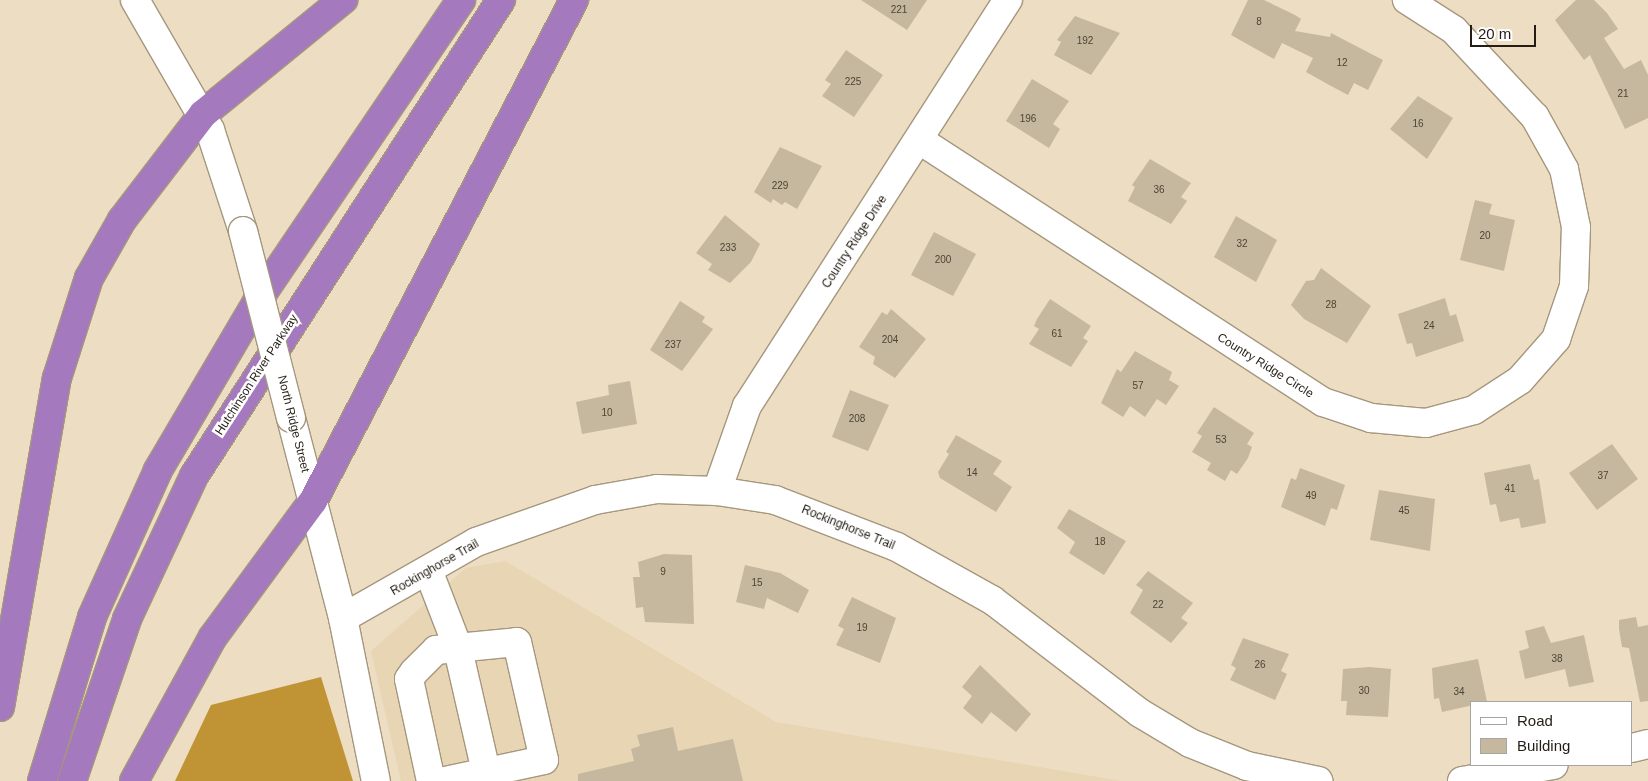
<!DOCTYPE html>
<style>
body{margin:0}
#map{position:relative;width:1648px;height:781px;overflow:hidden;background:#ecddc3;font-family:Helvetica,sans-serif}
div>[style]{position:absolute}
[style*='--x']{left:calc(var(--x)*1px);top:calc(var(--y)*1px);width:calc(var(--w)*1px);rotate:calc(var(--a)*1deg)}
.built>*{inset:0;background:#e7d5b3}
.forest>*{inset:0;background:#c09334}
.building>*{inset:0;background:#c6b89e}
.roads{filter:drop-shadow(1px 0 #a5977e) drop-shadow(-1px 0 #a5977e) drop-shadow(0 1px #a5977e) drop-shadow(0 -1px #a5977e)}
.minor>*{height:28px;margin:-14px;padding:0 14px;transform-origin:14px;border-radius:14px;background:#fff}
.highway>*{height:28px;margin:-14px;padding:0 14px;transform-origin:14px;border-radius:14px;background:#a479bd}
.bridges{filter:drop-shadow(1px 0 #a5977e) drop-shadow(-1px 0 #a5977e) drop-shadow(0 1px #a5977e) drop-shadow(0 -1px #a5977e)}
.minor-bridge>*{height:28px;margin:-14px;padding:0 14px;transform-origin:14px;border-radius:14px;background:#fff}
span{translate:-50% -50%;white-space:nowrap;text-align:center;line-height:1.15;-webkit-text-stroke:5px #fff;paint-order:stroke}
.number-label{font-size:10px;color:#4c4436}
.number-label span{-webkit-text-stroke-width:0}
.street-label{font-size:12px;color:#231d14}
.legend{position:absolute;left:1470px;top:701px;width:162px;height:65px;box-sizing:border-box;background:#fff;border:1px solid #a7a5a1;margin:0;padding:6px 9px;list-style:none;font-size:15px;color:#231d14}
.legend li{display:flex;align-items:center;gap:10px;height:25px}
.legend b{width:25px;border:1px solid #a7a5a1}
.scale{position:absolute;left:1470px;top:25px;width:66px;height:22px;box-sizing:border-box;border:2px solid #231d14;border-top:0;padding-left:6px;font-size:15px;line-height:18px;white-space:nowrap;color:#231d14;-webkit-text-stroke:4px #fff;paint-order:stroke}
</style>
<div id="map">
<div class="built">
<div style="clip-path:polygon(505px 561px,776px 722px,1121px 781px,401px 781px,371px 651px,466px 568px)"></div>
</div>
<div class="forest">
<div style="clip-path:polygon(321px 677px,353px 781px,175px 781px,211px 705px)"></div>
</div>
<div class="building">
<div style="clip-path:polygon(861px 0,927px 0,907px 30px)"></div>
<div style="clip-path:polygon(1248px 0,1264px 0,1295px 15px,1301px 19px,1295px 31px,1330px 37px,1331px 33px,1383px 60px,1368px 90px,1354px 83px,1348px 95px,1331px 86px,1306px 72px,1313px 58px,1282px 43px,1274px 59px,1231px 35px)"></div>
<div style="clip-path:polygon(1576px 0,1594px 0,1607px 13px,1618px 29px,1604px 38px,1624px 69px,1641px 60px,1648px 75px,1648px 118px,1625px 129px,1590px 55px,1584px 60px,1555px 20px)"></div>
<div style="clip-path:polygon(1075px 16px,1120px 33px,1091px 75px,1054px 55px,1061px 42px,1057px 40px)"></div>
<div style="clip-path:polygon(846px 50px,883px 75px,854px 117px,822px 96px,831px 84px,825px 80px)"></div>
<div style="clip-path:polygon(1032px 79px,1069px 101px,1053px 124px,1060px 129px,1049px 148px,1006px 121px)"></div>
<div style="clip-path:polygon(1418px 96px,1453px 118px,1427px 159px,1390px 129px)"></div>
<div style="clip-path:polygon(780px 147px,822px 166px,797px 209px,785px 202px,782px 205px,773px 199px,771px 203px,754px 192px)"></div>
<div style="clip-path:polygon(1150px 159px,1191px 183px,1181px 197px,1187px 201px,1171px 224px,1128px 201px,1135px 187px,1132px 185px)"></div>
<div style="clip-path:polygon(1475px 200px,1492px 204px,1489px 214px,1515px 220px,1504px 271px,1460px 260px)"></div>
<div style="clip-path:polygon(725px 215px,760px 244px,751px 262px,730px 283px,708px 270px,712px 264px,696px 253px)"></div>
<div style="clip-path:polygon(1236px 216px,1277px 240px,1256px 282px,1214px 257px)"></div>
<div style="clip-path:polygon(934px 232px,976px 254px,953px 296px,911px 275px)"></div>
<div style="clip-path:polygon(1321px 268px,1371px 306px,1347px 343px,1304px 319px,1291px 305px,1306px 281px,1314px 280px)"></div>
<div style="clip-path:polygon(1445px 298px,1450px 316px,1456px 314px,1464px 341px,1416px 357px,1412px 343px,1407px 344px,1398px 314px)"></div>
<div style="clip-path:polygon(1050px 299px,1091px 326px,1083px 338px,1088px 341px,1071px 367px,1029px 344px,1039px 329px,1034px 326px,1037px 319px)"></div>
<div style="clip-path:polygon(680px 301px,705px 317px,702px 322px,713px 329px,682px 371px,650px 350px)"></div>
<div style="clip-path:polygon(891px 309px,926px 339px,895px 378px,873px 364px,875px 357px,859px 347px,882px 312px,887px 315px)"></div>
<div style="clip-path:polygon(1135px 351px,1172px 372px,1169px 380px,1179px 386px,1166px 405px,1157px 399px,1145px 417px,1130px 406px,1123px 417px,1101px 403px,1117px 369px,1121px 372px)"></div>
<div style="clip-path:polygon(630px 381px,637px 424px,582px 434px,576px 402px,609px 395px,608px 385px)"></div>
<div style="clip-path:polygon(850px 390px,889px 405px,868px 451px,832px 437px)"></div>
<div style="clip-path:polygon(1214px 407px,1254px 433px,1247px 444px,1252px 447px,1248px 458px,1237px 474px,1231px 470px,1225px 481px,1207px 470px,1211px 463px,1192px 452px,1202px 436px,1197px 433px)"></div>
<div style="clip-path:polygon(956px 435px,1002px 461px,993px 474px,1012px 487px,996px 512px,940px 478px,938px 472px,949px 454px,946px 452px)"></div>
<div style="clip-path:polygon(1612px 444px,1638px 479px,1597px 510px,1569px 473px)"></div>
<div style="clip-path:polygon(1530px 464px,1534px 480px,1539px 479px,1546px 523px,1521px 528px,1519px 518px,1500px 522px,1496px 504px,1490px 505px,1484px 473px)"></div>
<div style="clip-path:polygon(1300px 468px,1345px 485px,1337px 510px,1331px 508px,1325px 526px,1281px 507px,1291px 478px,1296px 480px)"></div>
<div style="clip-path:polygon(1379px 490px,1435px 499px,1430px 551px,1370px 540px)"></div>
<div style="clip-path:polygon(1069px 509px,1126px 541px,1104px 575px,1069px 553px,1075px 542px,1057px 528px)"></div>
<div style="clip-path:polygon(664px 554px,692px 555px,694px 624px,645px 622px,643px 607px,636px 608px,633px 577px,640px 577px,638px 562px)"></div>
<div style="clip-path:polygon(745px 565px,780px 573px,809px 590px,798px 613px,767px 598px,764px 609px,736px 602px)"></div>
<div style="clip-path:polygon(1148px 571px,1193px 603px,1181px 618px,1188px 623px,1171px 643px,1130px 613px,1143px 590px,1136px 585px)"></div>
<div style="clip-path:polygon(852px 597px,896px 618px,880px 663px,836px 645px,844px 629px,838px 626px)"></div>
<div style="clip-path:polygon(1636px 617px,1638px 627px,1648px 625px,1648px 701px,1640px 702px,1629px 648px,1622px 647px,1619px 629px,1619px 620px)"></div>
<div style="clip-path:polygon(1544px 626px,1551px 643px,1584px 635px,1594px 682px,1569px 687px,1565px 669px,1525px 679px,1519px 651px,1529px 648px,1525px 631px)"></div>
<div style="clip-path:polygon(1243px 638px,1289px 654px,1281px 671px,1287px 674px,1275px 700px,1230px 680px,1236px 668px,1231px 665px)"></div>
<div style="clip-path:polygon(1478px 659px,1487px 702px,1442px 712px,1439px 698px,1434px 699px,1432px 668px)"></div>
<div style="clip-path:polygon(980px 665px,1031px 714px,1016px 732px,991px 712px,982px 724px,963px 708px,972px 696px,962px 687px)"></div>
<div style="clip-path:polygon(1370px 667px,1391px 669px,1388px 717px,1346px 715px,1347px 701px,1341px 701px,1343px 669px)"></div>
<div style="clip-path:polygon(673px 727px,678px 751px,733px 739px,743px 781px,578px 781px,578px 774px,634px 761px,631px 749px,640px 746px,637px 735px)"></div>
</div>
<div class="roads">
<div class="minor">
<div style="--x:135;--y:0;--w:150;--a:60"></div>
<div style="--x:210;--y:130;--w:106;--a:71.9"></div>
<div style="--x:921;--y:141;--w:479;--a:33"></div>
<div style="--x:1323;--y:402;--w:51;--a:18.4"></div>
<div style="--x:1371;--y:418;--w:55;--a:5.2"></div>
<div style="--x:1426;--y:423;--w:50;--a:-15.2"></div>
<div style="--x:1474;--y:410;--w:55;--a:-33.1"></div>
<div style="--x:1520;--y:380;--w:55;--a:-48.7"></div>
<div style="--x:1556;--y:339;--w:56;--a:-71.2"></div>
<div style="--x:1574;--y:286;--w:59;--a:-88.1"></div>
<div style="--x:1576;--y:227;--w:59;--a:-101.7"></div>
<div style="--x:1564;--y:169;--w:60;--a:-119.1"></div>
<div style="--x:1535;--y:117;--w:119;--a:-133"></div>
<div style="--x:1454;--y:30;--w:56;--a:-147.4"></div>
<div style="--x:291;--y:418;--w:207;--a:75.4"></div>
<div style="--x:343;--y:618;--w:166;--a:78.6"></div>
<div style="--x:717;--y:491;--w:90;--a:-70.6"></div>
<div style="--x:747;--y:406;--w:483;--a:-57.3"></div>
<div style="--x:428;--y:570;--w:80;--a:68.9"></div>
<div style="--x:457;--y:645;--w:130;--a:77.1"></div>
<div style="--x:343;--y:618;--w:153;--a:-29.7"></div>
<div style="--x:476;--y:542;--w:126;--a:-19.4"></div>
<div style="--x:595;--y:500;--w:63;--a:-10.1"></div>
<div style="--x:657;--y:489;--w:60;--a:1.9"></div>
<div style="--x:717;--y:491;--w:59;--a:8.8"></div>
<div style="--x:775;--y:500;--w:131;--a:21.1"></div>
<div style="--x:897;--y:547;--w:109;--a:29.2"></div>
<div style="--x:992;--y:600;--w:186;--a:37.4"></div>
<div style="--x:1140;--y:713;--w:58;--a:31"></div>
<div style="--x:1190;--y:743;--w:61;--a:22"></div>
<div style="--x:1247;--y:766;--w:73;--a:11.9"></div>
<div style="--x:1632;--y:748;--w:16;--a:-14"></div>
<div style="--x:431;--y:781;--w:104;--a:-102.2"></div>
<div style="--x:409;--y:679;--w:9;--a:-54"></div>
<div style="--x:414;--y:672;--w:31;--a:-45"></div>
<div style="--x:436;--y:650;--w:81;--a:-5.6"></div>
<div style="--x:517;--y:642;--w:121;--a:77.1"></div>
<div style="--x:544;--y:760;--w:101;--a:168"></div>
<div style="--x:1462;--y:781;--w:93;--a:-9.9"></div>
</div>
<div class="highway">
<div style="--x:0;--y:707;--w:334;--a:-80.2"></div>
<div style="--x:57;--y:378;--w:105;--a:-72.3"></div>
<div style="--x:89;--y:278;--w:67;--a:-60.4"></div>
<div style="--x:122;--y:220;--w:133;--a:-52.6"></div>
<div style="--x:203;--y:114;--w:181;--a:-39.2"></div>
<div style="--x:42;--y:781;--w:171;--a:-73"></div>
<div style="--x:92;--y:617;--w:161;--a:-65.8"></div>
<div style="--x:158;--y:470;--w:197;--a:-59.5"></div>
<div style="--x:258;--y:300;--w:362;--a:-55.9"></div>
<div style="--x:72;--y:781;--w:171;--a:-71.2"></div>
<div style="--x:127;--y:619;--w:158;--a:-64.9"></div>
<div style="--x:194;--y:476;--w:566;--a:-57.18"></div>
<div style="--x:134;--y:781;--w:164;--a:-61.3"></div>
<div style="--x:213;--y:637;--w:169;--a:-53.7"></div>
<div style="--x:313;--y:501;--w:565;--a:-62.48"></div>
</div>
</div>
<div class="bridges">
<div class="minor-bridge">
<div style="--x:243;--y:231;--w:193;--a:75.6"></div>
</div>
</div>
<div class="number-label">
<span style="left:899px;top:10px">221</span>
<span style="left:1259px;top:22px">8</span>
<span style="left:1085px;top:41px">192</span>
<span style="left:1342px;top:63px">12</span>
<span style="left:853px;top:82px">225</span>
<span style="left:1623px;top:94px">21</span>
<span style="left:1028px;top:119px">196</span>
<span style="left:1418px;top:124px">16</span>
<span style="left:780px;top:186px">229</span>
<span style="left:1159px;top:190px">36</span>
<span style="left:1485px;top:236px">20</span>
<span style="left:1242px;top:244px">32</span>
<span style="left:728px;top:248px">233</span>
<span style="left:943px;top:260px">200</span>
<span style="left:1331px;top:305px">28</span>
<span style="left:1429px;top:326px">24</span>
<span style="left:1057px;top:334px">61</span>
<span style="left:890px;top:340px">204</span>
<span style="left:673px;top:345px">237</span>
<span style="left:1138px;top:386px">57</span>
<span style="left:607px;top:413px">10</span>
<span style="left:857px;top:419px">208</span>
<span style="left:1221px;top:440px">53</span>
<span style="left:972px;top:473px">14</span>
<span style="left:1603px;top:476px">37</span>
<span style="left:1510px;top:489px">41</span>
<span style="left:1311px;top:496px">49</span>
<span style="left:1404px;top:511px">45</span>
<span style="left:1100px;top:542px">18</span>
<span style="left:663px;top:572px">9</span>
<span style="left:757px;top:583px">15</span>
<span style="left:1158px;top:605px">22</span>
<span style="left:862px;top:628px">19</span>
<span style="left:1557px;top:659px">38</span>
<span style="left:1260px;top:665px">26</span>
<span style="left:1364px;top:691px">30</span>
<span style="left:1459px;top:692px">34</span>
</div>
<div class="street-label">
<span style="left:855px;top:242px;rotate:-57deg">Country Ridge Drive</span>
<span style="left:1265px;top:366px;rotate:32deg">Country Ridge Circle</span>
<span style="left:257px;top:375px;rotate:-57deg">Hutchinson River Parkway</span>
<span style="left:293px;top:424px;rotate:76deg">North Ridge Street</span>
<span style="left:848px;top:528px;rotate:22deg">Rockinghorse Trail</span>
<span style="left:435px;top:568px;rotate:-30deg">Rockinghorse Trail</span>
</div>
<ul class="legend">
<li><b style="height:6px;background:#fff"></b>Road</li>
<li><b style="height:14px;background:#c6b89e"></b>Building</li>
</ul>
<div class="scale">20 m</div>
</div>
